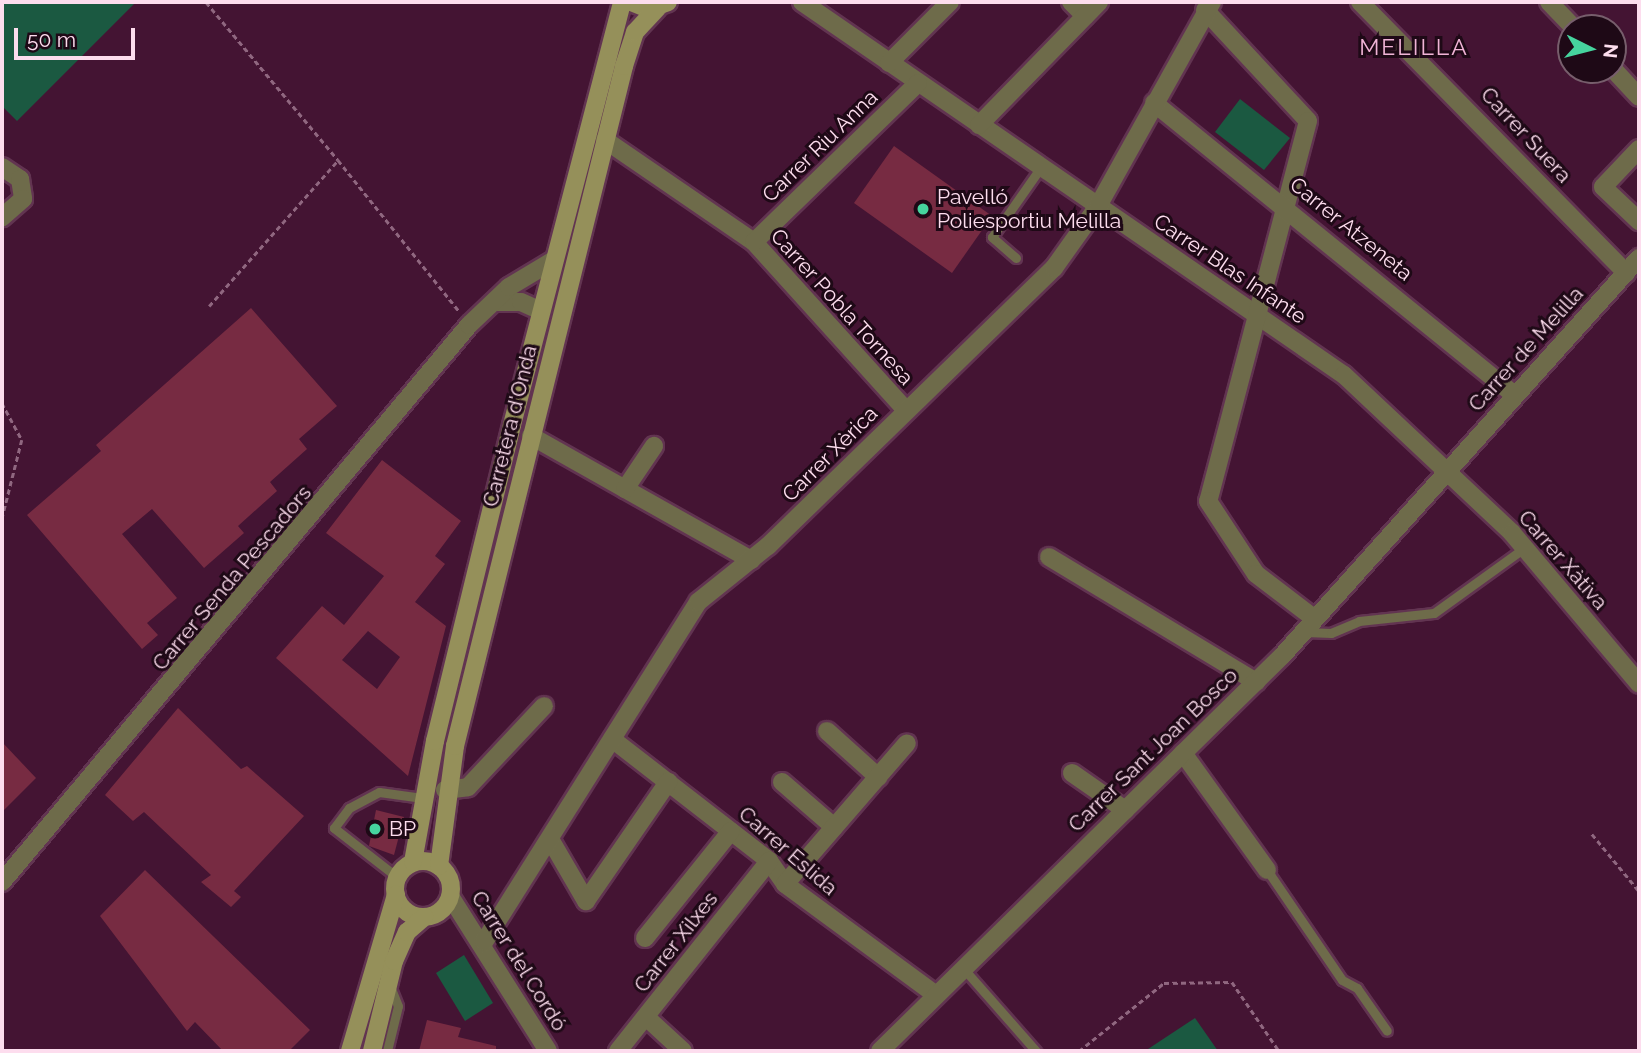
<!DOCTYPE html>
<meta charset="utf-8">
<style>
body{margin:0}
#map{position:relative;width:1641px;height:1053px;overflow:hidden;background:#441433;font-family:Raleway,sans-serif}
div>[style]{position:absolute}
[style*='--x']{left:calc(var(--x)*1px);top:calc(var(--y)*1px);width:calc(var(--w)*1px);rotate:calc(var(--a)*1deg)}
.green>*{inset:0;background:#1b5941}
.building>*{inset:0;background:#772b42}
.path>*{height:2.5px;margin-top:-1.25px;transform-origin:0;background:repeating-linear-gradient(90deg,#906780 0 5px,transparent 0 8.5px)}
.roads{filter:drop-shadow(2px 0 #623451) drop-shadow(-2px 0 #623451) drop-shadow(0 2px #623451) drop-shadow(0 -2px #623451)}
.service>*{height:9px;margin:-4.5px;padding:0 4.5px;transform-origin:4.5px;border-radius:4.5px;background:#6e6b4a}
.minor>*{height:18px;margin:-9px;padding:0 9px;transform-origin:9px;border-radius:9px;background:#6e6b4a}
.secondary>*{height:18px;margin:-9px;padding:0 9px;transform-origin:9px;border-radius:9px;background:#95905a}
.secondary>.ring{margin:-9px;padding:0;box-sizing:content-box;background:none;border:18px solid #95905a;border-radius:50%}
.dots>*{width:19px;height:19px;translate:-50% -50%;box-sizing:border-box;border:4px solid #1e0916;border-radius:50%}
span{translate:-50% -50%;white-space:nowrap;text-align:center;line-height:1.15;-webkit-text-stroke:6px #1e0916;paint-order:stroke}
.street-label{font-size:21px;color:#fdddee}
.poi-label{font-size:21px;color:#fdddee}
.left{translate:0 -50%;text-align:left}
.neighbourhood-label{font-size:23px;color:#f0b3d6;letter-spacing:2px}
.frame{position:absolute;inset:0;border:4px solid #fdddee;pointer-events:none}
.north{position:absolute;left:1557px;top:14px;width:70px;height:70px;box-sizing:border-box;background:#1e0916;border:2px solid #775e6c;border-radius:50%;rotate:96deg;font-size:19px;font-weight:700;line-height:28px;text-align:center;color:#fdddee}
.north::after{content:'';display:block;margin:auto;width:24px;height:32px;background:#46d49e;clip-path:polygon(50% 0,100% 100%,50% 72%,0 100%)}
.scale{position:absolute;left:14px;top:28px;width:121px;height:32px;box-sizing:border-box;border:4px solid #fdddee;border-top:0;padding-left:9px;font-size:21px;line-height:24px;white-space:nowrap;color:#fdddee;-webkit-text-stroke:5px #1e0916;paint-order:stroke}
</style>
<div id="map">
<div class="green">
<div style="clip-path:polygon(2px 2px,136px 2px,17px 121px,2px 106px)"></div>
<div style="clip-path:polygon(1240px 99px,1290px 138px,1264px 170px,1215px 132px)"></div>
<div style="clip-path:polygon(464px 955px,493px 1003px,465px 1021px,436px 973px)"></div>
<div style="clip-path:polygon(1195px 1018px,1218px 1051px,1145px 1051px)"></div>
</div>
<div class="building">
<div style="clip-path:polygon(894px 146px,992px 216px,952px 273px,854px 203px)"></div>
<div style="clip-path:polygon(251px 308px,337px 406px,299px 439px,307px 449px,270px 482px,277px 491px,238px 526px,244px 533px,204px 568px,152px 509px,122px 534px,177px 598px,147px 623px,158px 635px,142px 649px,27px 515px,101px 451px,96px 445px)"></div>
<div style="clip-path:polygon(evenodd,382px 460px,461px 521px,435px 556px,445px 564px,415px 602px,446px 626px,408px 776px,276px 658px,322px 606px,344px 625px,384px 576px,326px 533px,382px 460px,368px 631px,400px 657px,377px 689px,342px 660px,368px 631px)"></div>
<div style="clip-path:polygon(178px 708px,241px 769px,247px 766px,304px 816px,234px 891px,241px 897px,231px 907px,201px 882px,211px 875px,144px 812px,133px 821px,105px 795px)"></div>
<div style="clip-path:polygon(2px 742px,36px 778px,2px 812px)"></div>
<div style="clip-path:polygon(376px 810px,404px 817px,394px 855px,369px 846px)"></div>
<div style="clip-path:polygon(145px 870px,310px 1030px,289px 1051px,223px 1051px,195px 1022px,187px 1031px,100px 916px)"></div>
<div style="clip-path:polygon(427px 1020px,461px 1028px,458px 1037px,496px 1046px,496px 1051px,419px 1051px)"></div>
</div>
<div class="path">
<div style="--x:206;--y:2;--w:206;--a:50.1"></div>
<div style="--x:209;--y:306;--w:195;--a:-48.5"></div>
<div style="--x:338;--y:160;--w:193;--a:51.3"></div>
<div style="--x:2;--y:403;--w:42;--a:61.6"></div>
<div style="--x:22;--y:440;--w:81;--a:104.2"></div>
<div style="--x:1592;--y:834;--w:74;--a:50.5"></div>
<div style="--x:1079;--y:1051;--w:109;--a:-38.7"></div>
<div style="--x:1164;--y:983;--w:68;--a:-0.8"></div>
<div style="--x:1232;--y:982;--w:83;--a:55.7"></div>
</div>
<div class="roads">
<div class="service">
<div style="--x:1016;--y:258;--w:32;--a:-139"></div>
<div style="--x:992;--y:237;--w:85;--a:-55"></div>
<div style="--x:1305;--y:632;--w:26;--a:2"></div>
<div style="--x:1331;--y:633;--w:30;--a:-23"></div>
<div style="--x:1359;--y:621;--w:75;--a:-6.1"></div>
<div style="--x:1434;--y:613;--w:111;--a:-35.8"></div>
<div style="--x:1267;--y:870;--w:133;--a:55.7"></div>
<div style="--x:1342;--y:980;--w:17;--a:28"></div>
<div style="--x:1357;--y:988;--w:52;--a:55.1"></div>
<div style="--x:397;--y:877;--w:80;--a:-142.1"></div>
<div style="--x:334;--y:828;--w:25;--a:-53"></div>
<div style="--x:349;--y:808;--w:34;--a:-28"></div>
<div style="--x:379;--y:792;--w:44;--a:7.8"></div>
<div style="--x:963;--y:968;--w:111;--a:48.7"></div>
<div style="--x:387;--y:1051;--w:46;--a:-76.3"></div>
<div style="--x:398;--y:1006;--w:18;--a:-112"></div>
</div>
<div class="minor">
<div style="--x:802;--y:2;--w:658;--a:34.54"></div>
<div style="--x:1344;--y:375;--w:231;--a:43.2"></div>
<div style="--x:1512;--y:533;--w:197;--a:49.9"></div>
<div style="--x:1071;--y:2;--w:20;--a:45"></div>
<div style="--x:1360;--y:2;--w:380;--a:45.5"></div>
<div style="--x:1549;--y:2;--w:36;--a:46"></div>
<div style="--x:1205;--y:10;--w:151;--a:47.1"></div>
<div style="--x:1308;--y:121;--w:393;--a:104.7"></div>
<div style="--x:1208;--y:501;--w:87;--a:56.7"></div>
<div style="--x:1256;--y:574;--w:74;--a:37.3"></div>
<div style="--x:889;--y:63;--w:86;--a:-45"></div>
<div style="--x:1613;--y:69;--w:38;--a:47"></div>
<div style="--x:1154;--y:103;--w:464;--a:39"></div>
<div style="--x:979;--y:125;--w:172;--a:-45.7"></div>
<div style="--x:605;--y:140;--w:181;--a:34.4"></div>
<div style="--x:754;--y:242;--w:227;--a:47.9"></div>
<div style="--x:1639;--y:149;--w:52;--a:133.5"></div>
<div style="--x:1603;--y:187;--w:50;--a:43.4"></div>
<div style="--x:2;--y:167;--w:22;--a:34"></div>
<div style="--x:20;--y:179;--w:20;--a:81"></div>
<div style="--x:23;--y:199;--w:28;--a:139"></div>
<div style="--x:754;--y:242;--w:228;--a:-44.1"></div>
<div style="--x:495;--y:302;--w:26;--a:0"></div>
<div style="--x:521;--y:302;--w:22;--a:24"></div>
<div style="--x:531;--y:436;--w:253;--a:29.4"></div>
<div style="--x:625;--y:489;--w:52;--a:-56"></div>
<div style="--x:1049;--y:557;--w:242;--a:31.1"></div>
<div style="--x:827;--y:731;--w:69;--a:42"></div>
<div style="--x:612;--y:739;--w:199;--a:37.8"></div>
<div style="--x:769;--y:861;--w:28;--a:55"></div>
<div style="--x:785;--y:884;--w:187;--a:36.3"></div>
<div style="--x:1183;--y:753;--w:144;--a:54.3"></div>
<div style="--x:1072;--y:773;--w:65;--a:34.9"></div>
<div style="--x:782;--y:782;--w:69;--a:40.9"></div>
<div style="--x:445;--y:790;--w:23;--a:-7"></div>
<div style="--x:468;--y:787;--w:111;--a:-46.8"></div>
<div style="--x:550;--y:839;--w:72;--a:59.9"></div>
<div style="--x:586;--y:901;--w:145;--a:-55.4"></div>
<div style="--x:2;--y:882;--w:727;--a:-50.02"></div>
<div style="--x:469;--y:325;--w:55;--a:-43.5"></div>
<div style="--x:509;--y:287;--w:52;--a:-31"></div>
<div style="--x:785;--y:884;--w:186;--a:-49.1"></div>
<div style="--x:450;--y:896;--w:183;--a:57.7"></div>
<div style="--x:645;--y:938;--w:137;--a:-51.2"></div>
<div style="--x:484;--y:942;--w:402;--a:-57.8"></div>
<div style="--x:698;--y:602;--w:90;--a:-38.7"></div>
<div style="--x:768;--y:546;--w:399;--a:-44.2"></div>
<div style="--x:1054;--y:268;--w:76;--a:-54.6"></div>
<div style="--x:1098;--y:206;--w:234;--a:-60.8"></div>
<div style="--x:646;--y:1017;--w:50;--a:42.6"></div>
<div style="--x:618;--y:1051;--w:243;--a:-51.5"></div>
<div style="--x:880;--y:1051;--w:564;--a:-44.5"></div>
<div style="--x:1282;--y:656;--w:535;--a:-48.11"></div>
</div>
<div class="secondary">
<div style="--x:631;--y:2;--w:18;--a:22"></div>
<div style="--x:648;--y:9;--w:21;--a:-19"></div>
<div class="ring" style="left:395px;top:861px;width:38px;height:38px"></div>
<div style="--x:413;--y:862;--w:123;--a:-79.7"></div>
<div style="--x:435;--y:741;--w:325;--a:-76.3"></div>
<div style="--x:512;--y:425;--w:437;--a:-75.4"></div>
<div style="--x:439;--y:866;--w:121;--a:-82.4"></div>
<div style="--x:455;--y:746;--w:701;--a:-76.04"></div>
<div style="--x:624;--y:66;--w:36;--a:-72"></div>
<div style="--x:635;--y:32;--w:33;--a:-47"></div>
<div style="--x:350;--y:1051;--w:163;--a:-73.6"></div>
<div style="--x:372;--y:1051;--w:93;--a:-76.3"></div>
<div style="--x:394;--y:961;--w:32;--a:-66"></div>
<div style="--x:407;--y:932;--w:23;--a:-41"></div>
</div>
</div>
<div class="dots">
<div style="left:923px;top:209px;background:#46d49e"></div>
<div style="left:375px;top:829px;background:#46d49e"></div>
</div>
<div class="street-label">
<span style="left:1526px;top:135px;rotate:47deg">Carrer Suera</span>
<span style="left:820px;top:146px;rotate:-44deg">Carrer Riu Anna</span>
<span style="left:1351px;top:229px;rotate:39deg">Carrer Atzeneta</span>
<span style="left:1230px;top:269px;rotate:34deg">Carrer Blas Infante</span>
<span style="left:842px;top:307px;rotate:48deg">Carrer Pobla Tornesa</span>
<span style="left:1526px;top:349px;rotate:-48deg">Carrer de Melilla</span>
<span style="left:510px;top:426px;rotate:-76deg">Carretera d'Onda</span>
<span style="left:830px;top:454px;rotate:-45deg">Carrer Xèrica</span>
<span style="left:1563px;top:560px;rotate:49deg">Carrer Xàtiva</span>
<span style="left:232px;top:578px;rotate:-50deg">Carrer Senda Pescadors</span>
<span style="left:1153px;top:750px;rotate:-44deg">Carrer Sant Joan Bosco</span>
<span style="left:788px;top:851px;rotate:41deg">Carrer Eslida</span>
<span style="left:676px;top:942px;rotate:-52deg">Carrer Xilxes</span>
<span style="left:519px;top:961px;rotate:58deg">Carrer del Cordó</span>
</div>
<div class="poi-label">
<span class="left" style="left:937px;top:209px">Pavelló<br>Poliesportiu Melilla</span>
<span class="left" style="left:389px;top:829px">BP</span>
</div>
<div class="neighbourhood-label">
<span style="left:1414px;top:47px">MELILLA</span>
</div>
<div class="frame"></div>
<div class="north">N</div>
<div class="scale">50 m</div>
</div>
